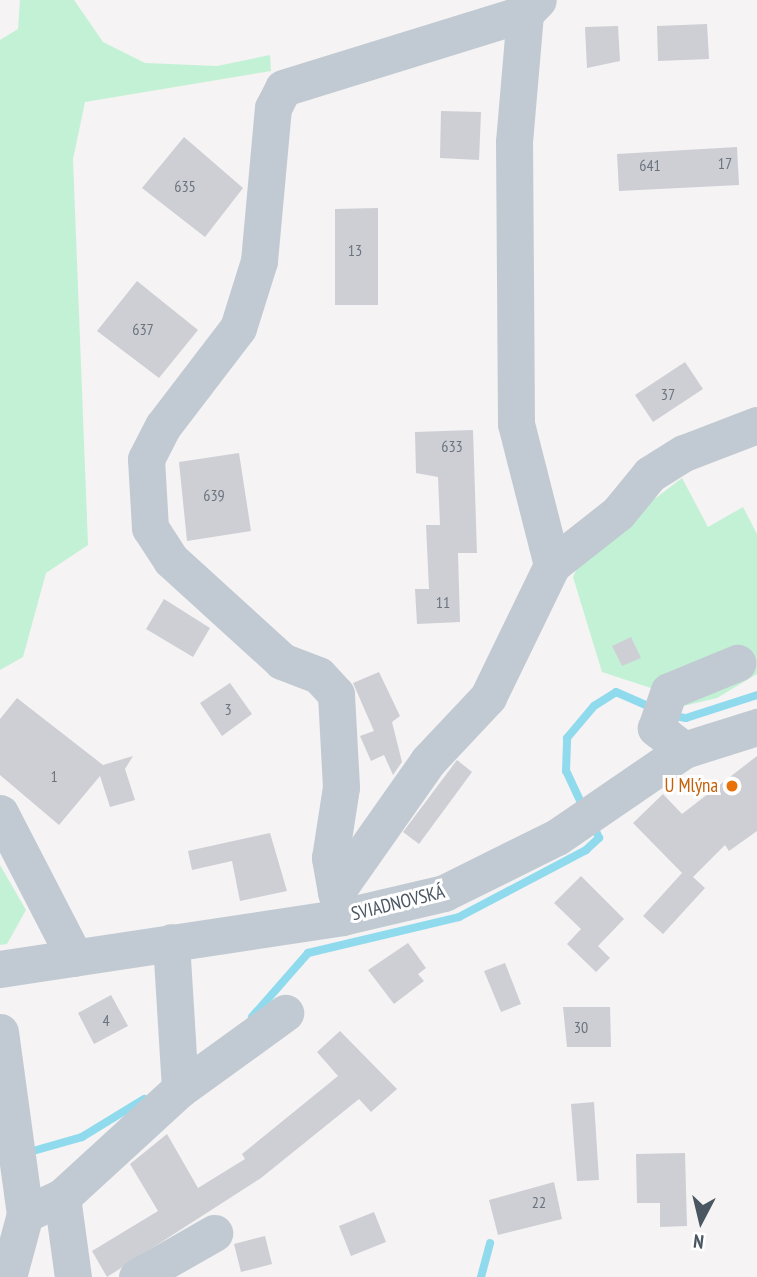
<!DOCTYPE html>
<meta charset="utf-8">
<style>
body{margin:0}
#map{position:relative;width:757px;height:1277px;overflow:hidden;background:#f5f3f3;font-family:"PT Sans Narrow",sans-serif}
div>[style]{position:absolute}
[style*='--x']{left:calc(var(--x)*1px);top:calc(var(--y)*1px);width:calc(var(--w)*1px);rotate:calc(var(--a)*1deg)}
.green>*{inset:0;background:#c3f1d5}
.stream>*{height:8px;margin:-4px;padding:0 4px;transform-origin:4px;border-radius:4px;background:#90daee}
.building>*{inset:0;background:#cdcfd5}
.minor>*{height:37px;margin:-18.5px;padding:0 18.5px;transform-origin:18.5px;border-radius:18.5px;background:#c1cad2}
.dots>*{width:19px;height:19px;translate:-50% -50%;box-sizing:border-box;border:4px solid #fff;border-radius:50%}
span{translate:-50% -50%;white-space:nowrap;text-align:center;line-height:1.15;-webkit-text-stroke:6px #fff;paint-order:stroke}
.number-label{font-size:16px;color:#6b747e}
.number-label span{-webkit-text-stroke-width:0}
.food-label{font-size:19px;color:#c56008}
.right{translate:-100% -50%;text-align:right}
.street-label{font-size:19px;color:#4a5661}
.north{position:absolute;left:666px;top:1186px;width:70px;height:70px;-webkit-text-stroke:5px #fff;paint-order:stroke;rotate:187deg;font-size:19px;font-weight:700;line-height:28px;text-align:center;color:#4a5661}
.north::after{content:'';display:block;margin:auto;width:24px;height:32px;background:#4a5661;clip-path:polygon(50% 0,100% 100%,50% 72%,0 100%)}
</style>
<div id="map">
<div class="green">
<div style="clip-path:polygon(20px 0,74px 0,103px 42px,145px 63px,217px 66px,270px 55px,271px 71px,85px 102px,73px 159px,88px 545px,46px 573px,23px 657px,0 670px,0 40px,18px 29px)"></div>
<div style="clip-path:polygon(682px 478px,708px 527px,743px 507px,757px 534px,757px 674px,717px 698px,675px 708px,651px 688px,602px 672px,573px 577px,584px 553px)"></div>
<div style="clip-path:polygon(0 865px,26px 910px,7px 944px,0 945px)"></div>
</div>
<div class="stream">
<div style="--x:670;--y:715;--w:16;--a:11"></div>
<div style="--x:686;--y:718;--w:75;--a:-17.9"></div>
<div style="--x:583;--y:807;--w:40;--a:-115"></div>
<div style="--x:566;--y:771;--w:33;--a:-88"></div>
<div style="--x:567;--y:738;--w:42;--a:-49.8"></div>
<div style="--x:594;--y:706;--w:26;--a:-32"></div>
<div style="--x:616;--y:692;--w:43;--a:23.6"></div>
<div style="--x:252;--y:1017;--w:85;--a:-48.8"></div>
<div style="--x:308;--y:953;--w:155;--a:-13.4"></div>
<div style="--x:459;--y:917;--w:144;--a:-27.8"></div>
<div style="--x:586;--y:850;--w:18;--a:-43"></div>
<div style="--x:599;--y:838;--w:15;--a:-113"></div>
<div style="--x:26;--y:1153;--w:58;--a:-15.9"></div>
<div style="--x:82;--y:1137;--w:73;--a:-31.5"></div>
<div style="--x:481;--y:1277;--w:35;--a:-75"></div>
</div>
<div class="building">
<div style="clip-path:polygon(707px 24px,709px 59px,658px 61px,657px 26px)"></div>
<div style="clip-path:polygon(618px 26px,620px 61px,587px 68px,585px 27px)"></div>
<div style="clip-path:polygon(441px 111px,481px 112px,479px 160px,440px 158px)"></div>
<div style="clip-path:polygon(184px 137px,243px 188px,205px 237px,142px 188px)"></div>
<div style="clip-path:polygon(737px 147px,739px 185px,619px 191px,617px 154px)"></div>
<div style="clip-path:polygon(378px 208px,378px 305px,335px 305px,335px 209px)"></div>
<div style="clip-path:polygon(137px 281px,198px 330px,159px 378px,97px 331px)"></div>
<div style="clip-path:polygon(685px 362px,703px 389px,653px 422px,635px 395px)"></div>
<div style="clip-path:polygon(473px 430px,477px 553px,458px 553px,460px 622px,417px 624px,415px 589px,429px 589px,426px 525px,440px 525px,438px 477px,416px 473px,415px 432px)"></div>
<div style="clip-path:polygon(239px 453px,251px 531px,187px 541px,179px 462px)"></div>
<div style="clip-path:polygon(164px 599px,210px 628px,193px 657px,146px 629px)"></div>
<div style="clip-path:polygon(631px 637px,641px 658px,622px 666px,612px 646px)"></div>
<div style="clip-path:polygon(379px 672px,400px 716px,392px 722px,402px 762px,393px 775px,384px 755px,371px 761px,360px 736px,374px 731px,353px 683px)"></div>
<div style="clip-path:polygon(230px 683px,252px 714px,222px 736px,200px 703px)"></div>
<div style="clip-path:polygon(17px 698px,103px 765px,133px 756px,125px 769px,135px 800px,110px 807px,100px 776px,59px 825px,0 775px,0 719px)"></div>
<div style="clip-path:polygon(757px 756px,757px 831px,729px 851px,725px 845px,693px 877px,705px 888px,663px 934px,643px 916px,682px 873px,633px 823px,663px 794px,682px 814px)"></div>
<div style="clip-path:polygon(457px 760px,472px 772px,419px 844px,403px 832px)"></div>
<div style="clip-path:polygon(270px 833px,287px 891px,240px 901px,232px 861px,192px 870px,188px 851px)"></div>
<div style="clip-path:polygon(581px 876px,624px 919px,598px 946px,610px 958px,596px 972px,567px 944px,581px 929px,554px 903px)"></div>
<div style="clip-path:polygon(408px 943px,426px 968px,418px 974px,424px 981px,394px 1004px,368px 970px)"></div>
<div style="clip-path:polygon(505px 963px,521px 1004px,501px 1012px,484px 971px)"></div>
<div style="clip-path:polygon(111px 995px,128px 1026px,94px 1044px,78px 1013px)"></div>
<div style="clip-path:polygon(563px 1007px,610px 1007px,611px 1047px,567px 1047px)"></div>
<div style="clip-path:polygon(340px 1031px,397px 1089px,371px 1112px,359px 1099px,261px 1178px,107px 1277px,92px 1251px,158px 1211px,130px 1164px,167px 1134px,198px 1188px,245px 1159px,242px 1154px,338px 1076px,317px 1052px)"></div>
<div style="clip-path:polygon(594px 1102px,599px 1180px,577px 1181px,571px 1104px)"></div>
<div style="clip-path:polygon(685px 1153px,687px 1226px,660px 1227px,660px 1203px,637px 1203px,636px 1154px)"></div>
<div style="clip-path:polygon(554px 1182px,562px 1219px,498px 1235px,489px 1200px)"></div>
<div style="clip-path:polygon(374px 1212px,386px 1242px,351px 1256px,339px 1226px)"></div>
<div style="clip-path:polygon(265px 1236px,272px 1264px,241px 1272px,234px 1244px)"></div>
</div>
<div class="minor">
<div style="--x:552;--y:565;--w:84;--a:-38.2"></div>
<div style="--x:618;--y:513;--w:50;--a:-50.6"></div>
<div style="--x:650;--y:474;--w:40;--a:-32"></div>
<div style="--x:684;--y:453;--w:78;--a:-21"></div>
<div style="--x:684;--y:750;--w:36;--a:-142"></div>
<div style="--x:656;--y:728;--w:39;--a:-71"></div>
<div style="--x:669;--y:691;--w:74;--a:-22.4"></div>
<div style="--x:0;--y:813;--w:163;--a:62.7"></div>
<div style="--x:336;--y:892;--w:35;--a:-100"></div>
<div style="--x:330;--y:858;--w:72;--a:-81.2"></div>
<div style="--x:341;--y:787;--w:93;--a:-93.1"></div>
<div style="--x:336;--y:694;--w:26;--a:-133"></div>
<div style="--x:318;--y:675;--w:39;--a:-159"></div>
<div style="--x:282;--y:661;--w:150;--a:-137.7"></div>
<div style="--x:171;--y:560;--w:38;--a:-123"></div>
<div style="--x:150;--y:528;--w:69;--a:-93.3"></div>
<div style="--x:146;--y:459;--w:37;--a:-63"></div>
<div style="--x:163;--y:426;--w:123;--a:-52.6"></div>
<div style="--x:238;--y:328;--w:70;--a:-72.6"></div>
<div style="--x:259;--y:261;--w:154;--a:-84.8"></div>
<div style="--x:273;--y:108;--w:22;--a:-63"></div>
<div style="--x:283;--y:88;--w:253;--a:-17.2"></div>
<div style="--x:342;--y:917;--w:26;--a:-103"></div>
<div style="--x:336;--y:892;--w:160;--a:-54.9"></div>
<div style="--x:428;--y:761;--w:88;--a:-46.8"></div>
<div style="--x:488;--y:697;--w:147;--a:-64.1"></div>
<div style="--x:552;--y:565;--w:146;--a:-104.3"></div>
<div style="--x:516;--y:424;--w:282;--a:-90.4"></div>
<div style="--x:514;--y:142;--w:129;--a:-85.1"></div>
<div style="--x:525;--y:13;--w:18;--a:-45"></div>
<div style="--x:0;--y:969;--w:346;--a:-8.6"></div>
<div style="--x:342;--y:917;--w:105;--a:-13.2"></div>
<div style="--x:444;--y:893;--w:126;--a:-26.4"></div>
<div style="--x:557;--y:837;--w:154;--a:-34.4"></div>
<div style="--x:684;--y:750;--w:77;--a:-17.5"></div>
<div style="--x:0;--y:1032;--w:184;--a:82.2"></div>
<div style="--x:25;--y:1214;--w:65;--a:105.1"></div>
<div style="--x:180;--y:1089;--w:130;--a:-35.9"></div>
<div style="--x:62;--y:1197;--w:81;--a:82.2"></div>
<div style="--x:25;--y:1214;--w:41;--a:-24.7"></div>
<div style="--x:62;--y:1197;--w:160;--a:-42.5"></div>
<div style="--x:180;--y:1089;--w:147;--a:-93.5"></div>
<div style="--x:137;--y:1277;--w:89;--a:-29.7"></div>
</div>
<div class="dots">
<div style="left:732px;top:786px;background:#e8710a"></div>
</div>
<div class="number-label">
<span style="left:725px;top:163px">17</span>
<span style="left:650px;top:165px">641</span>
<span style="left:185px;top:186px">635</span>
<span style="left:355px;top:250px">13</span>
<span style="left:143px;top:329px">637</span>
<span style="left:668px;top:394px">37</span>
<span style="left:452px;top:446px">633</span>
<span style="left:214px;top:495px">639</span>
<span style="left:443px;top:602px">11</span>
<span style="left:228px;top:709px">3</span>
<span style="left:54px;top:776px">1</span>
<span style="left:106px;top:1020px">4</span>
<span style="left:581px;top:1027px">30</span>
<span style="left:539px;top:1202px">22</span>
</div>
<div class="food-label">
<span class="right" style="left:718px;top:786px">U Mlýna</span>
</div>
<div class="street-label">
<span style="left:398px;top:903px;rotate:-14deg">SVIADNOVSKÁ</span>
</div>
<div class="north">N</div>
</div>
